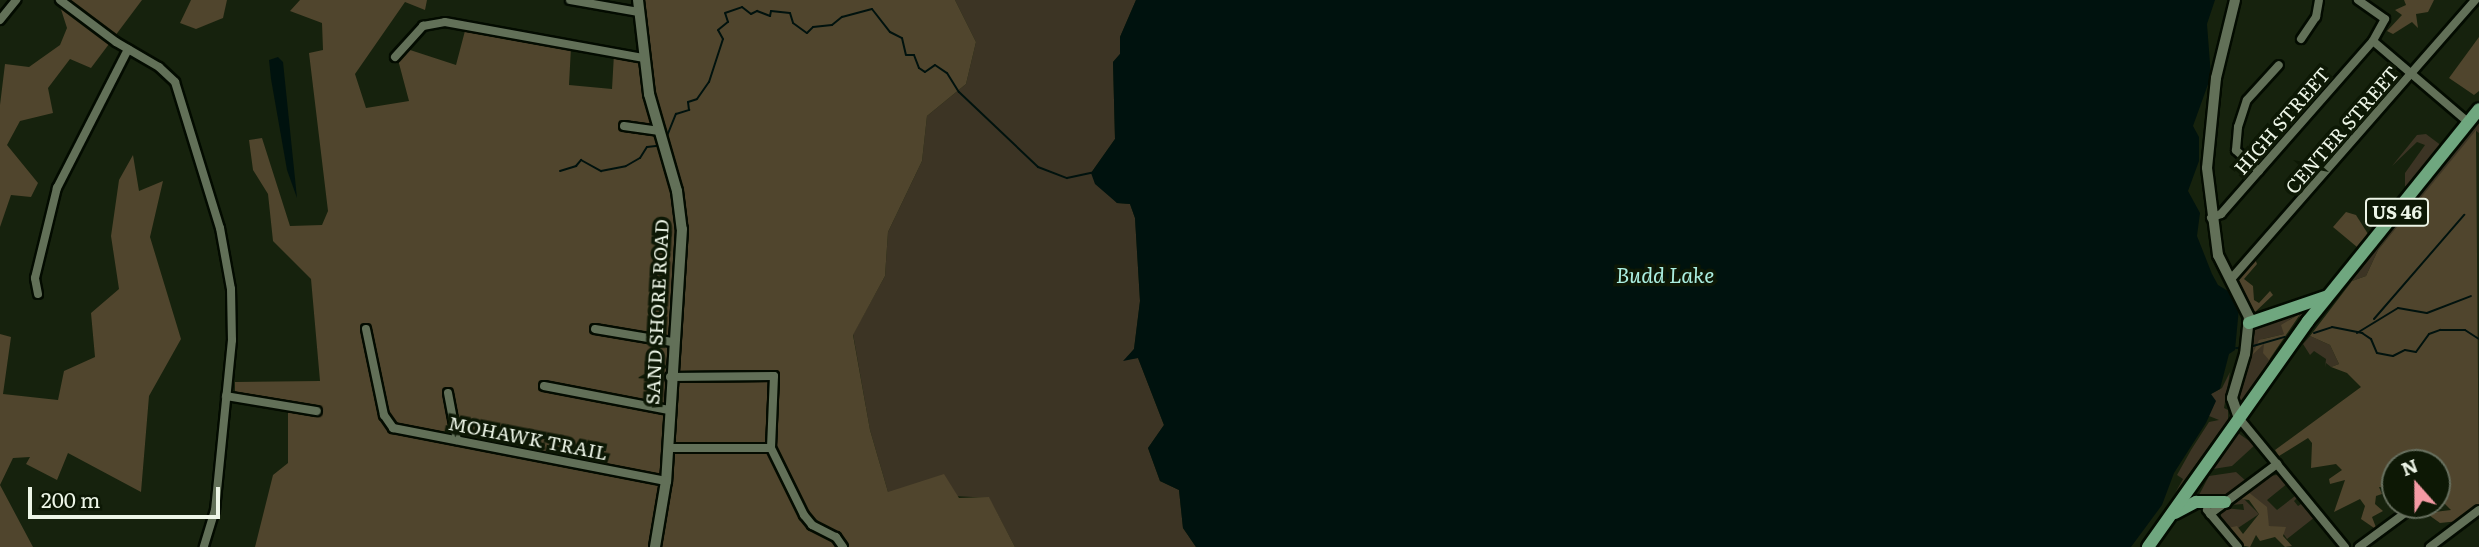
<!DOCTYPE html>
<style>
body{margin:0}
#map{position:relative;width:2479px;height:547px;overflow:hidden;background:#16220d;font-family:Literata,serif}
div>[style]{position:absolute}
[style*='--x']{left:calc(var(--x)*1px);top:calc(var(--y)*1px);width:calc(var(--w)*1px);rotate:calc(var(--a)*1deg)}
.green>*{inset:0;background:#3c3424}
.forest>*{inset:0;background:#50452d}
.water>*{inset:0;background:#00120e}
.stream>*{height:2px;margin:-1px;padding:0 1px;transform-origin:1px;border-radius:1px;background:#00120e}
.roads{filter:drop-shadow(2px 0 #030b00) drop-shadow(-2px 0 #030b00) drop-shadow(0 2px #030b00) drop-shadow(0 -2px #030b00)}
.minor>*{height:8px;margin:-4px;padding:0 4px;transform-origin:4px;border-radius:4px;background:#627058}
.tertiary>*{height:10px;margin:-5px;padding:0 5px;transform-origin:5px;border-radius:5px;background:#627058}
.primary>*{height:12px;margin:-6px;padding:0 6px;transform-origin:6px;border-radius:6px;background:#6fa77f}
span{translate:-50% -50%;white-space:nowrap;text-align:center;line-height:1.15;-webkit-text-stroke:7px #0d1805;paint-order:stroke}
.shield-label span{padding:2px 5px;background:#0d1805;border:2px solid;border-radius:5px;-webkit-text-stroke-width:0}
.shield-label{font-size:18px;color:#edf5e7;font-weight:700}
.street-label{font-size:19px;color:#edf5e7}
.water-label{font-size:21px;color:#abeee0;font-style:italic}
.north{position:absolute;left:2381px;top:449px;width:70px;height:70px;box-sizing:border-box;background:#0d1805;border:2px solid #67705f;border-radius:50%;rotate:339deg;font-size:19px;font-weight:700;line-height:28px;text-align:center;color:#edf5e7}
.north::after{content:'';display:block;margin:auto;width:24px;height:32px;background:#f49aa4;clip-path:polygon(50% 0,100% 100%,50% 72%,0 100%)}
.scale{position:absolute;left:28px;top:487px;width:192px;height:32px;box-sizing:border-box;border:4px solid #edf5e7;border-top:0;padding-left:9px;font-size:21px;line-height:24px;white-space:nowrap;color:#edf5e7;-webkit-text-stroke:5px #0d1805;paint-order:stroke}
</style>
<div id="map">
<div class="green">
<div style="clip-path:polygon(955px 0,1136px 0,1120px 37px,1120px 54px,1113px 62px,1115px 139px,1091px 173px,1117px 203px,1130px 204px,1135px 218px,1140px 301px,1134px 349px,1126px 359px,1138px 358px,1157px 407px,1164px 425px,1148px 448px,1160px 481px,1179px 490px,1183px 528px,1196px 547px,1015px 547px,989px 498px,888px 492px,870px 430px,853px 334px,885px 276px,888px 232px,922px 161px,927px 116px,966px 84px,976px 42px)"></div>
<div style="clip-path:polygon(2479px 121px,2479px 133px,2476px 131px,2378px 250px,2366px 276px,2352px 281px,2333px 304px)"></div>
<div style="clip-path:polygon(2426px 134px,2442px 146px,2405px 187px,2405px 173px,2425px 145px,2417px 142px,2392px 166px,2417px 135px)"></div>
<div style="clip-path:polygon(2307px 309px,2299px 318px,2300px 313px,2289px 320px,2284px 334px,2263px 339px,2258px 346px,2264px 343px,2270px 360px,2240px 406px,2237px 397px,2253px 329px)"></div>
<div style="clip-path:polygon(2310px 336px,2330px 345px,2339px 364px,2331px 367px,2326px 363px,2325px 368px,2326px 359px,2314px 351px,2310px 355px,2303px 344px)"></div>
<div style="clip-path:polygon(2230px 372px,2224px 408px,2228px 410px,2228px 420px,2175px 493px,2183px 479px,2177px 475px,2191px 450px,2209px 422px,2219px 420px,2209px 416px,2211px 394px,2222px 388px)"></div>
<div style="clip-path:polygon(2238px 433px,2255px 445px,2232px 466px,2213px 469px)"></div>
<div style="clip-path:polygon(2236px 472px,2246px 481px,2223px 498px,2199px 495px,2209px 476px)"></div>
<div style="clip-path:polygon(2277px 475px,2288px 483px,2267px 500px,2277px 510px,2295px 496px,2292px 488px,2299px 496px,2294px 501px,2298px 506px,2304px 502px,2315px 517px,2287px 539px,2280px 529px,2269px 526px,2261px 506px,2247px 491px,2268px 476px)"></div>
<div style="clip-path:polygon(2241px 496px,2259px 514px,2238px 528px,2228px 528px,2232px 536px,2221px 520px,2221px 511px,2225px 508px,2244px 510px,2243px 504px,2230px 505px)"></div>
</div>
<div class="forest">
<div style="clip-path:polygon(58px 0,142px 0,91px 68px,70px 59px,48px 88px,53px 113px,20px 121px,7px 145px,38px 183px,31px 197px,11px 195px,0 227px,0 105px,5px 64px,29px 67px,60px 45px,67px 28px)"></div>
<div style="clip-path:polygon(191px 0,227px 0,223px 18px,196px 29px,180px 23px)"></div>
<div style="clip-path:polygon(300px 0,427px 0,425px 10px,405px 2px,355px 74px,366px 108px,409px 101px,397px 56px,404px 48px,456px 65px,466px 27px,571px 47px,569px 85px,612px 89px,614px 54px,643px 56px,643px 0,955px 0,976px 42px,966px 84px,927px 116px,922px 161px,888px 232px,885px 276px,853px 335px,870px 430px,888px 492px,944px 474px,959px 498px,989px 497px,1015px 547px,255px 547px,273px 475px,288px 463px,288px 402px,235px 401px,235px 382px,320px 381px,311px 279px,273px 241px,268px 194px,253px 170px,249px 140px,262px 138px,290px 226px,322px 225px,328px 211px,309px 53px,323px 50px,322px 23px,290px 11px)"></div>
<div style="clip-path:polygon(2404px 0,2434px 0,2428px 12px,2416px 14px,2418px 28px,2412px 22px,2393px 34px,2387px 31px,2402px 15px,2395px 10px,2406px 5px)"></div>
<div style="clip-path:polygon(2479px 37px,2479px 91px,2474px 95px,2449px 78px)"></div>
<div style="clip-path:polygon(2476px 130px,2479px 505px,2459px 521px,2440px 523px,2426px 513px,2451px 510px,2437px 496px,2437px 463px,2395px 463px,2395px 488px,2379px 487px,2382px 494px,2376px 496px,2375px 504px,2383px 511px,2372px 517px,2377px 530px,2361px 519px,2365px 506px,2360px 499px,2334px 512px,2345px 480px,2330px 484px,2329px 479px,2342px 470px,2336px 464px,2311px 468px,2312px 443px,2308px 438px,2279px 456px,2275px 450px,2361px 387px,2347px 373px,2331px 367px,2339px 364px,2330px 345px,2310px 336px,2352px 281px,2366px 276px,2378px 250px)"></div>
<div style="clip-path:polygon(133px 155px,139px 191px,163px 181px,150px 237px,181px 339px,149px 396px,141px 492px,68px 453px,57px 480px,26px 464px,30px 457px,13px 458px,0 485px,33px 547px,0 547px,0 334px,11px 337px,3px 394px,58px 400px,64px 371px,95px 357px,91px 313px,119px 289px,111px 236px,119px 180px)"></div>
<div style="clip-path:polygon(2346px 212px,2356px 215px,2368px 234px,2357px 247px,2333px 227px)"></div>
<div style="clip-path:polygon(2255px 259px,2257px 264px,2244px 279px,2253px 286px,2254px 300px,2259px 303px,2270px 291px,2273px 295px,2253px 314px,2238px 281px)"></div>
<div style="clip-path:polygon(2301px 313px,2269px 360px,2263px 353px,2264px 344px,2252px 355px,2259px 340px,2284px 334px,2281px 325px)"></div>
<div style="clip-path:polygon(2247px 491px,2267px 507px,2269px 526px,2286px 527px,2283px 536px,2292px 546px,2285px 547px,2275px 537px,2260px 541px,2256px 535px,2250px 547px,2240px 545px,2228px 528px,2237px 526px,2243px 534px,2259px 514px,2249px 500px,2242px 499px)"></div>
</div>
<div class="water">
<div style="clip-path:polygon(1136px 0,2215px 0,2207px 24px,2211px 76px,2193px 126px,2199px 137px,2199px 161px,2188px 191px,2200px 213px,2197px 236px,2212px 274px,2218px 285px,2233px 294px,2239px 308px,2235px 350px,2229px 354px,2220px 389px,2211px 394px,2216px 401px,2206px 423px,2174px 473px,2162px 505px,2131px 547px,1196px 547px,1183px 528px,1179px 490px,1160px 481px,1148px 448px,1164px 425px,1138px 358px,1123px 361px,1134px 349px,1140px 301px,1135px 218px,1130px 204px,1117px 203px,1095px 184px,1091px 173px,1115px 139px,1113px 62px,1120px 54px,1120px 37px)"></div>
<div style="clip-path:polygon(278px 57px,283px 62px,297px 198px,287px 170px,271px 79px,269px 60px)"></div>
</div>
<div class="stream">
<div style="--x:667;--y:136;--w:24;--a:-68"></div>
<div style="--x:676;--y:114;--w:14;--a:-17"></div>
<div style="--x:689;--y:110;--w:8;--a:-97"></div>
<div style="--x:688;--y:102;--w:9;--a:-18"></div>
<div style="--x:697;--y:99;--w:21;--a:-55"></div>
<div style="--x:709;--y:82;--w:45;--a:-72"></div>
<div style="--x:723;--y:39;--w:10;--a:-119"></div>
<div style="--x:718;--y:30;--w:13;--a:-39"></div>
<div style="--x:728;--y:22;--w:9;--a:-108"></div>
<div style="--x:725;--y:13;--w:18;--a:-19"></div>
<div style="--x:742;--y:7;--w:11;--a:38"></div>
<div style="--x:751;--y:14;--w:7;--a:-27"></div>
<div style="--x:757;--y:11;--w:14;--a:21"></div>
<div style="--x:770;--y:16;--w:5;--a:-79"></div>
<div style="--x:771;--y:11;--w:19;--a:6"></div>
<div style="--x:790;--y:13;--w:10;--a:73"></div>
<div style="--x:793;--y:23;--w:17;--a:36"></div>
<div style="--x:807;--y:33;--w:8;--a:-45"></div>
<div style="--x:813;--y:27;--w:19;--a:-6"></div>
<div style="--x:832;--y:25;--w:13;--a:-39"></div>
<div style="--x:842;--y:17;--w:31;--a:-15"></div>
<div style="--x:872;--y:9;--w:29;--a:52"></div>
<div style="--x:890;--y:32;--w:13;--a:27"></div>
<div style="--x:902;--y:38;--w:17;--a:77"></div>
<div style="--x:906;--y:55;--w:8;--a:0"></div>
<div style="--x:914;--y:55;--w:14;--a:69"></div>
<div style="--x:919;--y:68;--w:7;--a:34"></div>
<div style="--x:925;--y:72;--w:12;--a:-35"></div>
<div style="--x:935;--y:65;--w:14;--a:34"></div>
<div style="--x:947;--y:73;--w:22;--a:58"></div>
<div style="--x:959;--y:92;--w:109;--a:43.5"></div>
<div style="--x:1038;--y:167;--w:31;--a:21"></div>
<div style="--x:1067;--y:178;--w:25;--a:-12"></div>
<div style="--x:560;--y:171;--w:17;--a:-17"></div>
<div style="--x:576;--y:166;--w:8;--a:-50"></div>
<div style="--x:581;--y:160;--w:23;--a:29"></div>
<div style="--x:601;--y:171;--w:25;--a:-11"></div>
<div style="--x:626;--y:166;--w:16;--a:-30"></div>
<div style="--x:640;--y:158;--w:13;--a:-58"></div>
<div style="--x:647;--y:147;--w:9;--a:-6"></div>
<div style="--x:2374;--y:319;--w:138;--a:-49.1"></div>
<div style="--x:2314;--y:333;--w:19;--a:-18"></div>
<div style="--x:2332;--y:327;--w:31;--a:11"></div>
<div style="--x:2362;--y:333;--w:11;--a:34"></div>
<div style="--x:2371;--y:339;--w:15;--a:67"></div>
<div style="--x:2377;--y:353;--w:16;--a:11"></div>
<div style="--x:2393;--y:356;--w:13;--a:-27"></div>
<div style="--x:2405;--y:350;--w:11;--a:10"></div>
<div style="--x:2416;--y:352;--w:22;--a:-54"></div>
<div style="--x:2429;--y:334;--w:12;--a:-20"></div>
<div style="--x:2440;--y:330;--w:25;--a:0"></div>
<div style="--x:2465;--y:330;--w:17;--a:33"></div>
<div style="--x:2357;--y:333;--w:48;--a:-31.4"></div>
<div style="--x:2398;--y:308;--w:29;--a:10"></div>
<div style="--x:2427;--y:313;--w:47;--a:-21.1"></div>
<div style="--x:2253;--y:346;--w:33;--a:-16"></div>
<div style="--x:2236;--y:348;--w:4;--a:0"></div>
</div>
<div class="roads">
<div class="minor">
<div style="--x:60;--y:0;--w:70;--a:36.9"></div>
<div style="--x:116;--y:42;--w:50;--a:30.2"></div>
<div style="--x:159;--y:67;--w:22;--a:43"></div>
<div style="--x:175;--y:82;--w:153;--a:72.9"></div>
<div style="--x:220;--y:228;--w:62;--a:79.8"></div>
<div style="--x:231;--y:289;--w:51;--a:88.9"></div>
<div style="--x:232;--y:340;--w:171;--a:95.7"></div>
<div style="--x:215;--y:510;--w:39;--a:107"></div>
<div style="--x:570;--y:0;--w:70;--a:9.9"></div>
<div style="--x:2358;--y:0;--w:33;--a:35"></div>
<div style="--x:2385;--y:19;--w:25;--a:119"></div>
<div style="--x:2373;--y:41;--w:126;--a:40.5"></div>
<div style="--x:0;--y:20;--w:26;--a:-51"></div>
<div style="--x:2301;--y:39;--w:27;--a:-56"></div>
<div style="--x:2316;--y:17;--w:17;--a:-80"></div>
<div style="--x:395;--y:57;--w:42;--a:-47.9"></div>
<div style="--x:423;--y:26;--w:22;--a:-10"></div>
<div style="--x:445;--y:22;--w:201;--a:10.3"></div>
<div style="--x:624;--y:126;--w:34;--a:8"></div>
<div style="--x:2259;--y:171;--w:31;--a:-138"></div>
<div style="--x:2236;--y:150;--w:23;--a:-85"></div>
<div style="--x:2238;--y:127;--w:28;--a:-72"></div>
<div style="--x:2247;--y:100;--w:47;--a:-47.6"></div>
<div style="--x:2211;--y:218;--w:11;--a:-22"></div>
<div style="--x:2221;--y:214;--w:230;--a:-48.7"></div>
<div style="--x:2231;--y:279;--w:371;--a:-48.8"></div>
<div style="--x:38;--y:294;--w:16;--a:-101"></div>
<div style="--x:35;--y:278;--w:93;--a:-76.3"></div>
<div style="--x:57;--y:188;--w:156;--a:-62.9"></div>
<div style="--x:366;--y:329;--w:88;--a:78.2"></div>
<div style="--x:384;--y:415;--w:16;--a:55"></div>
<div style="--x:393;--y:428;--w:278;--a:11"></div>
<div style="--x:595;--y:329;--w:78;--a:9.6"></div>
<div style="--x:670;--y:377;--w:104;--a:-0.6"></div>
<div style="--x:774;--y:376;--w:72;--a:92.4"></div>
<div style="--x:771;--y:448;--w:75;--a:63.8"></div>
<div style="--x:804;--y:515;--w:13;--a:51"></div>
<div style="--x:812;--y:525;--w:27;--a:27"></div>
<div style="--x:836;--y:537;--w:12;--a:55"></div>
<div style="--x:544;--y:386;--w:127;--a:10.9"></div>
<div style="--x:448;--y:393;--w:48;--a:79.2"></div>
<div style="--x:226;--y:396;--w:92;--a:9.4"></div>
<div style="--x:2239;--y:418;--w:167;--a:50.6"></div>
<div style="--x:668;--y:448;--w:103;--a:0"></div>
<div style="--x:2207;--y:510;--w:48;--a:50"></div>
<div style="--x:2210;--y:514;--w:84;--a:-36.7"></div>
<div style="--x:2359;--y:547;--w:71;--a:-36.4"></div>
<div style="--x:2430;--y:547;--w:61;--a:-37.1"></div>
</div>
<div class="tertiary">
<div style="--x:638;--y:0;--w:95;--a:83.3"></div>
<div style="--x:649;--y:94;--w:101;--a:73.9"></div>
<div style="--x:677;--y:191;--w:38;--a:83"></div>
<div style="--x:682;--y:229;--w:253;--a:93.6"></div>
<div style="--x:666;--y:481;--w:67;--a:99.5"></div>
<div style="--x:2235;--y:0;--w:80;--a:103.7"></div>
<div style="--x:2216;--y:78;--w:90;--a:95.7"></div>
<div style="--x:2207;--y:168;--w:88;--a:82.8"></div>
<div style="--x:2218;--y:255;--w:69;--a:63.4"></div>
<div style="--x:2249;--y:317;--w:37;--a:96"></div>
<div style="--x:2245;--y:354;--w:46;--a:106.5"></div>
<div style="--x:2232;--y:398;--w:21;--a:71"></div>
</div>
<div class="primary">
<div style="--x:2249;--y:323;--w:83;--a:-18.9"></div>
<div style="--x:2175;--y:513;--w:24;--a:-28"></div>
<div style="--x:2196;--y:502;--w:29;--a:0"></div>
<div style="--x:2148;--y:547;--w:277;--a:-54.7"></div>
<div style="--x:2308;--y:321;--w:272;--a:-51.1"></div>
</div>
</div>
<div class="shield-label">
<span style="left:2397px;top:212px">US 46</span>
</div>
<div class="street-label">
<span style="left:2282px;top:121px;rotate:-49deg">HIGH STREET</span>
<span style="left:2342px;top:130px;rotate:-49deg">CENTER STREET</span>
<span style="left:657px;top:312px;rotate:-87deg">SAND SHORE ROAD</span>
<span style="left:528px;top:438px;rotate:11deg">MOHAWK TRAIL</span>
</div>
<div class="water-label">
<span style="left:1665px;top:274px">Budd Lake</span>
</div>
<div class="north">N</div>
<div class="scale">200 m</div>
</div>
